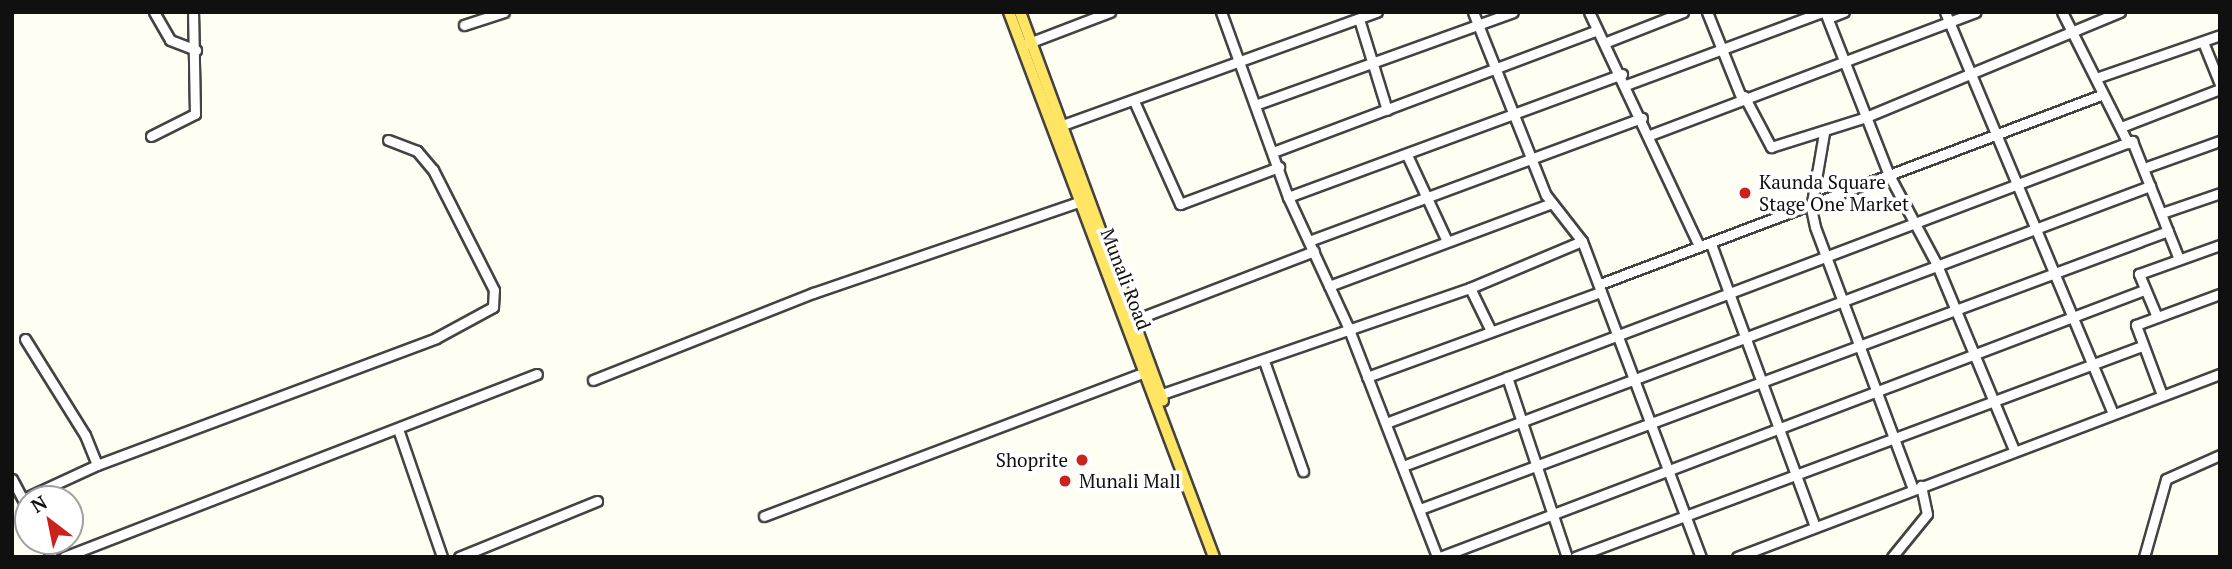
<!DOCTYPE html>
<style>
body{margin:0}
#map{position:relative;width:2232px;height:569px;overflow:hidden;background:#fffef3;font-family:"PT Serif",serif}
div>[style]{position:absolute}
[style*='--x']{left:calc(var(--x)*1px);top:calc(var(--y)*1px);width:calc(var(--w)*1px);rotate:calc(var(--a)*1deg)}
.roads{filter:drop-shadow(2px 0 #434343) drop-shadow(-2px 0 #434343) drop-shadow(0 2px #434343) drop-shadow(0 -2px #434343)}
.minor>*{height:9px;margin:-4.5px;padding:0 4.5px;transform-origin:4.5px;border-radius:4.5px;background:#fff}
.major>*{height:10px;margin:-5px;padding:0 5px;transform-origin:5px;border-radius:5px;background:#ffe563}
.dots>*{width:19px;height:19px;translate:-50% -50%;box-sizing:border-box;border:4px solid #fff;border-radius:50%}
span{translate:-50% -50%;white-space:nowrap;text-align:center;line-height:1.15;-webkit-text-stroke:7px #fff;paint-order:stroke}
.poi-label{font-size:19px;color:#101010}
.left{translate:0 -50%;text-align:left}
.right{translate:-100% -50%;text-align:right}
.street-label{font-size:19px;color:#101010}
.frame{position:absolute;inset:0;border:14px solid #101010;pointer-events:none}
.north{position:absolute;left:14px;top:485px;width:70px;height:70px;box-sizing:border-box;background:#fff;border:2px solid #9f9f9f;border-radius:50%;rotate:328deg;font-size:19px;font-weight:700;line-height:28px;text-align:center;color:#101010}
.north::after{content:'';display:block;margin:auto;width:24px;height:32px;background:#cb221d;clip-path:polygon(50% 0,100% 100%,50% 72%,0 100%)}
</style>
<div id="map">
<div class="roads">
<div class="minor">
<div style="--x:154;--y:12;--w:32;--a:60"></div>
<div style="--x:170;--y:40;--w:28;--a:21"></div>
<div style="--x:1221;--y:12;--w:197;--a:70.1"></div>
<div style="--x:1288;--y:197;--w:143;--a:65.2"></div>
<div style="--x:1348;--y:327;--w:247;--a:68.8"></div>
<div style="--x:1473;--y:12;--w:197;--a:68.3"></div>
<div style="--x:1546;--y:195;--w:58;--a:52"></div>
<div style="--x:1582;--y:241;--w:338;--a:69.4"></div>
<div style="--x:1589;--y:12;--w:259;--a:64.8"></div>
<div style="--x:1707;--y:12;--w:92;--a:68.2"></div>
<div style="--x:1825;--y:12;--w:175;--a:68.6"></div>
<div style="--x:1889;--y:175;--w:102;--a:61.9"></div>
<div style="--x:1937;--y:265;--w:200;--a:67.4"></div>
<div style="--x:1945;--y:12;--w:435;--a:67.3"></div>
<div style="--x:2062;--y:12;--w:147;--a:63.3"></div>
<div style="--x:1828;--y:18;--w:17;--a:-21"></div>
<div style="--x:1359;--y:19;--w:95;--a:72.9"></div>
<div style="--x:464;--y:25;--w:42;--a:-18"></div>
<div style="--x:2203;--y:42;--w:45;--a:68"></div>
<div style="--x:1604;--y:43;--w:85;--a:-21.4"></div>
<div style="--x:1026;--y:44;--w:90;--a:-20.9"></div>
<div style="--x:2096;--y:78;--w:131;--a:-19.1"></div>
<div style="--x:1626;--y:85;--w:209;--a:-20.4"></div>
<div style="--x:1744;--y:96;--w:58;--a:62.1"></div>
<div style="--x:1771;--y:147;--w:100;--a:-17.5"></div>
<div style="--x:1866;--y:117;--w:275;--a:-22.5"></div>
<div style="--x:1134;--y:101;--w:113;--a:65.9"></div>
<div style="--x:1180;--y:204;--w:106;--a:-20.5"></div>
<div style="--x:1255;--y:105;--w:274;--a:-19.8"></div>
<div style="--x:1057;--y:127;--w:340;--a:-19.8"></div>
<div style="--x:2121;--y:127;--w:106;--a:-21"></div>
<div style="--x:1824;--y:133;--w:76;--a:99.8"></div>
<div style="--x:1811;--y:208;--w:19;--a:78"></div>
<div style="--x:1815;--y:227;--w:280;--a:69.5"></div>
<div style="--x:1650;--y:135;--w:348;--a:-20.7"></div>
<div style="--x:151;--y:136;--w:49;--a:-26.6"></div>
<div style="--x:195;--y:114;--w:102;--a:-91.1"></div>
<div style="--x:1273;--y:152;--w:346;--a:-20.6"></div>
<div style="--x:1407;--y:155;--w:95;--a:65.1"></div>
<div style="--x:2144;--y:168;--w:81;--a:-19.6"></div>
<div style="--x:1288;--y:197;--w:356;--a:-20.2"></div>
<div style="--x:2162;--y:213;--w:61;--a:-19"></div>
<div style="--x:1309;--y:241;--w:355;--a:-20.3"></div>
<div style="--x:1711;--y:244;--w:301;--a:69.8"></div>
<div style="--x:1600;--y:284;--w:535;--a:-20.67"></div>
<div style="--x:1329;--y:286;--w:238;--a:-20.4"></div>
<div style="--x:1470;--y:288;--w:48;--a:64"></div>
<div style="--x:2157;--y:317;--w:47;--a:-112.7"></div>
<div style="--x:2139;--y:274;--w:86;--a:-19.7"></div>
<div style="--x:1129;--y:322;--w:198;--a:-21"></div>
<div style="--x:25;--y:339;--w:113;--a:58"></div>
<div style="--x:85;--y:435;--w:32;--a:68"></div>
<div style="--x:1264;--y:361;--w:117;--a:70.5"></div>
<div style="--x:1367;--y:377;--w:249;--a:-20"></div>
<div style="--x:1507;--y:377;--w:190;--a:71.6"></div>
<div style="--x:593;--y:380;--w:237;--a:-21.6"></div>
<div style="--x:813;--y:293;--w:290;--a:-18.9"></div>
<div style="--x:2162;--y:395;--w:75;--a:-110.4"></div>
<div style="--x:2136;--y:325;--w:90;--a:-20.3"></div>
<div style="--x:1156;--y:396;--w:332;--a:-19"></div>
<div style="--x:1470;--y:288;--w:121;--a:-22.8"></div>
<div style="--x:1386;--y:423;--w:798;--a:-20.71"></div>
<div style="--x:2132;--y:141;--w:127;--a:68.3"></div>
<div style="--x:398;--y:429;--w:135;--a:71"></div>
<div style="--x:1403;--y:466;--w:798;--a:-20.55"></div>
<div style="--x:12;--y:479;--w:34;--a:62"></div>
<div style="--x:23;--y:499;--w:81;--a:-24.7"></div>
<div style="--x:97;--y:465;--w:362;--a:-20.5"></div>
<div style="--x:436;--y:338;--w:65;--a:-28.5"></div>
<div style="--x:493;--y:307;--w:17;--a:-87"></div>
<div style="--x:494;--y:290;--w:135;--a:-116.9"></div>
<div style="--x:433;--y:170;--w:25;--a:-130"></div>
<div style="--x:417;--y:151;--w:31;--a:-159"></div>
<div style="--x:1420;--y:509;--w:798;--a:-20.39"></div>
<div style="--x:764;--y:516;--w:404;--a:-20.7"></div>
<div style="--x:44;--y:541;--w:18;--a:63"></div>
<div style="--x:64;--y:557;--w:507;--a:-21.15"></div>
<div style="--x:459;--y:557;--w:149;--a:-22.1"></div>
<div style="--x:1440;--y:557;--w:753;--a:-20.77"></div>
<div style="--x:1575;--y:557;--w:605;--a:-20.41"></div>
<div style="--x:1737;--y:557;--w:517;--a:-20.75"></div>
<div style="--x:1892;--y:557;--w:55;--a:-50.9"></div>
<div style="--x:1927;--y:514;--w:29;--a:-102"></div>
<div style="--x:2144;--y:557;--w:81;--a:-74.2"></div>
<div style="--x:2166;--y:479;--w:59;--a:-24"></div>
</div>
<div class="major">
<div style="--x:1009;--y:12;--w:582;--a:69.39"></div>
<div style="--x:1020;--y:12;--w:414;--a:69.8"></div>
</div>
</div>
<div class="dots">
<div style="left:1745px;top:193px;background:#cb221d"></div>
<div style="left:1082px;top:460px;background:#cb221d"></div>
<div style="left:1065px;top:481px;background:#cb221d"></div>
</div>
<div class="poi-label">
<span class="left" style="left:1759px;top:193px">Kaunda Square<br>Stage One Market</span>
<span class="right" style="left:1068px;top:460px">Shoprite</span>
<span class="left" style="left:1079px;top:481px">Munali Mall</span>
</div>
<div class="street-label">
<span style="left:1126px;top:279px;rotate:69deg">Munali Road</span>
</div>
<div class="frame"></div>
<div class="north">N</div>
</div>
